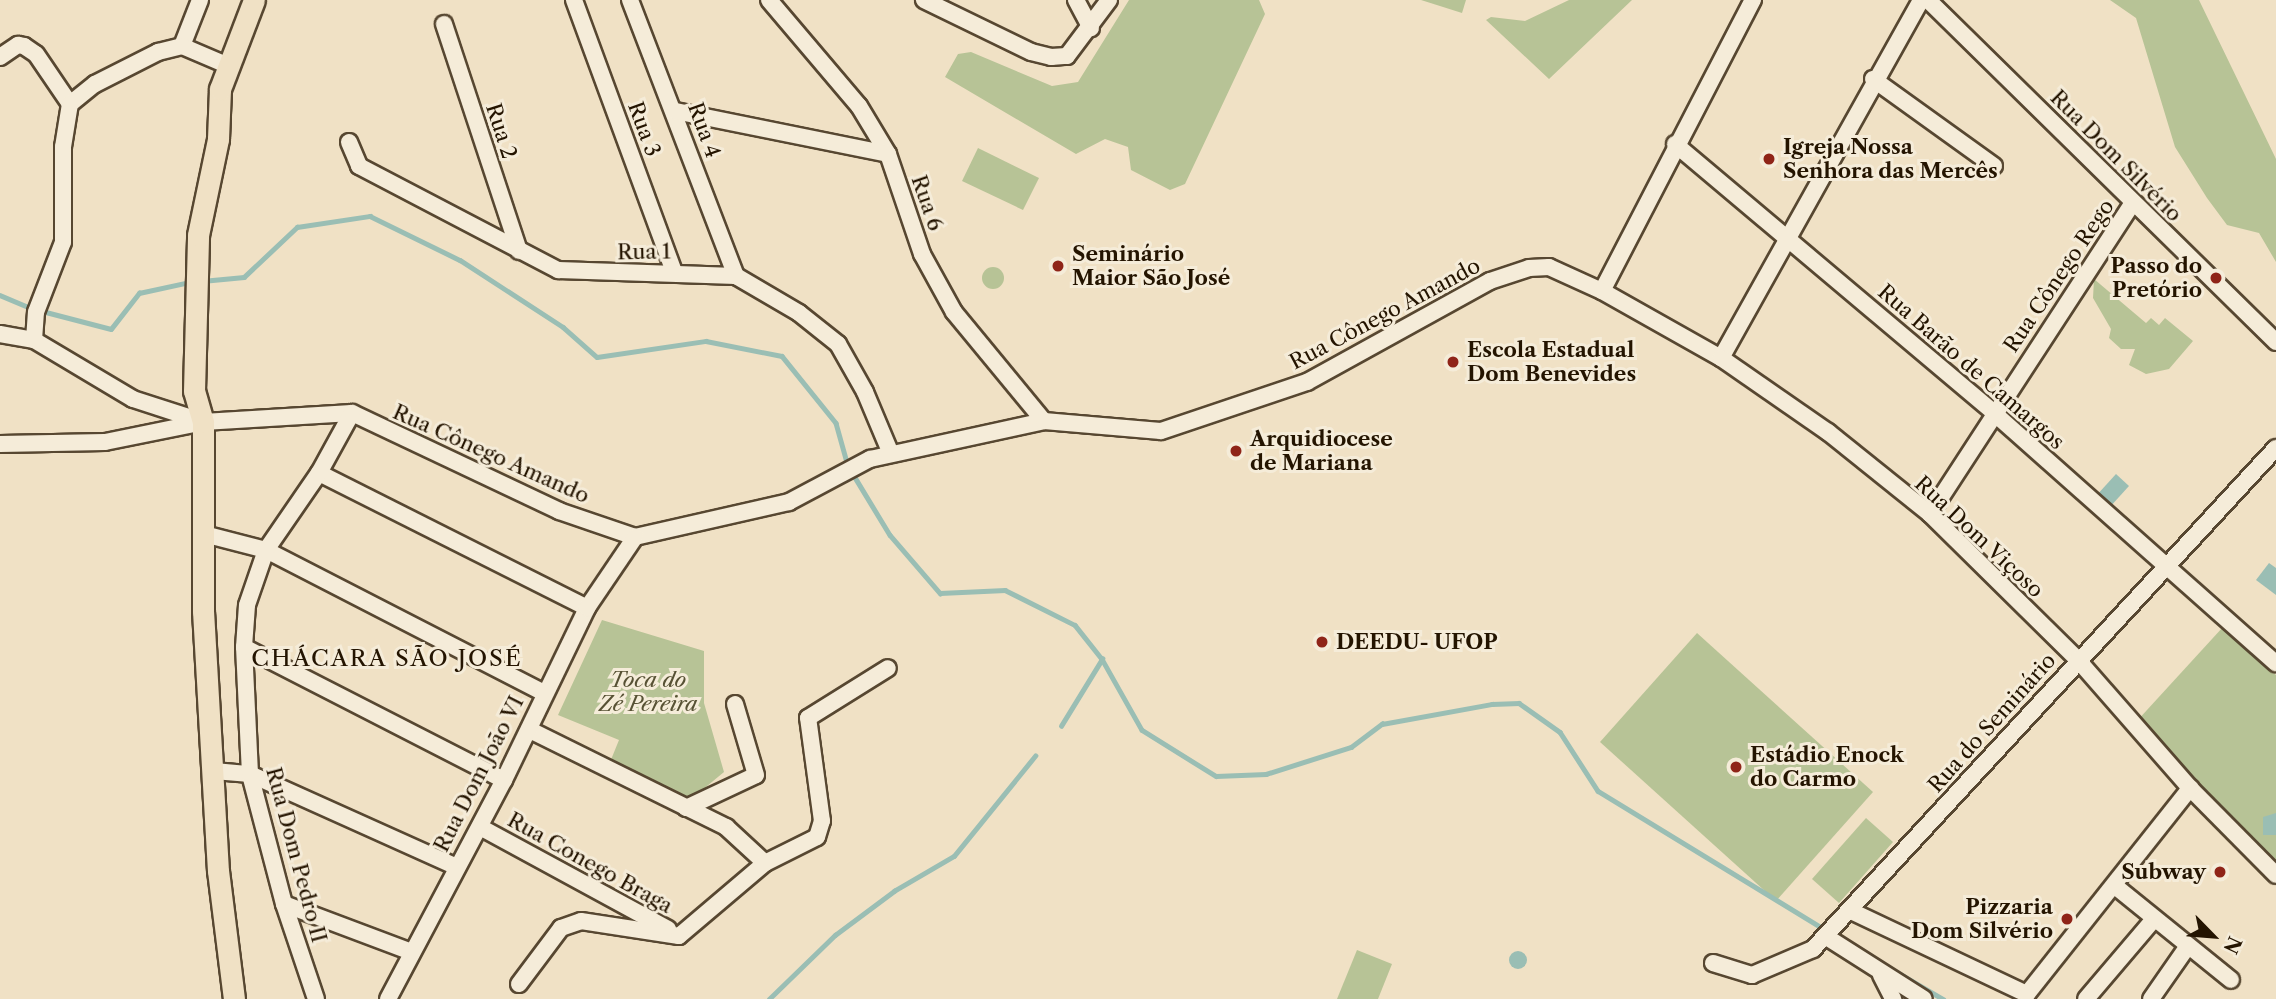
<!DOCTYPE html>
<meta charset="utf-8">
<style>
body{margin:0}
#map{position:relative;width:2276px;height:999px;overflow:hidden;background:#f0e1c5;font-family:"Libre Caslon Text",serif}
div>[style]{position:absolute}
[style*='--x']{left:calc(var(--x)*1px);top:calc(var(--y)*1px);width:calc(var(--w)*1px);rotate:calc(var(--a)*1deg)}
.green>*{inset:0;background:#b7c396}
.round{border-radius:50%}
.water>*{inset:0;background:#9abeb4}
.stream>*{height:4.5px;margin:-2.25px;padding:0 2.25px;transform-origin:2.25px;border-radius:2.25px;background:#9abeb4}
.roads{filter:drop-shadow(2px 0 #574731) drop-shadow(-2px 0 #574731) drop-shadow(0 2px #574731) drop-shadow(0 -2px #574731)}
.minor>*{height:16px;margin:-8px;padding:0 8px;transform-origin:8px;border-radius:8px;background:#f5ecd9}
.major>*{height:21px;margin:-10.5px;padding:0 10.5px;transform-origin:10.5px;border-radius:10.5px;background:#f0e1c5}
.dots>*{width:19px;height:19px;translate:-50% -50%;box-sizing:border-box;border:4px solid #f5ecd9;border-radius:50%}
span{translate:-50% -50%;white-space:nowrap;text-align:center;line-height:1.15;-webkit-text-stroke:6px #f5ecd9;paint-order:stroke}
.street-label{font-size:21px;color:#241400}
.poi-label{font-size:21px;color:#241400;font-weight:700}
.left{translate:0 -50%;text-align:left}
.right{translate:-100% -50%;text-align:right}
.park-label{font-size:21px;color:#575134;font-style:italic}
.neighbourhood-label{font-size:23px;color:#241400;letter-spacing:2px}
.north{position:absolute;left:2178px;top:901px;width:70px;height:70px;-webkit-text-stroke:5px #f5ecd9;paint-order:stroke;rotate:115deg;font-size:19px;font-weight:700;line-height:28px;text-align:center;color:#241400}
.north::after{content:'';display:block;margin:auto;width:24px;height:32px;background:#241400;clip-path:polygon(50% 0,100% 100%,50% 72%,0 100%)}
</style>
<div id="map">
<div class="green">
<div style="clip-path:polygon(1129px 0,1259px 0,1265px 14px,1185px 184px,1170px 190px,1131px 170px,1128px 147px,1105px 139px,1076px 154px,945px 77px,958px 54px,971px 52px,1052px 86px,1078px 82px)"></div>
<div style="clip-path:polygon(1421px 0,1466px 0,1462px 13px)"></div>
<div style="clip-path:polygon(1569px 0,1632px 0,1549px 79px,1486px 20px,1491px 17px,1525px 21px)"></div>
<div style="clip-path:polygon(2110px 0,2199px 0,2276px 159px,2276px 262px,2259px 233px,2227px 225px,2207px 198px,2175px 147px,2136px 18px)"></div>
<div style="clip-path:polygon(978px 148px,1039px 178px,1023px 210px,962px 181px)"></div>
<div class="round" style="left:982px;top:267px;width:22px;height:22px"></div>
<div style="clip-path:polygon(2094px 279px,2146px 323px,2151px 318px,2159px 325px,2165px 318px,2193px 341px,2169px 369px,2146px 374px,2129px 365px,2135px 349px,2121px 349px,2109px 338px,2111px 329px,2093px 298px)"></div>
<div style="clip-path:polygon(602px 620px,704px 651px,704px 703px,724px 772px,678px 810px,606px 772px,619px 740px,558px 715px)"></div>
<div style="clip-path:polygon(2223px 627px,2276px 675px,2276px 864px,2136px 722px)"></div>
<div style="clip-path:polygon(1697px 633px,1873px 792px,1776px 901px,1600px 742px)"></div>
<div style="clip-path:polygon(1866px 818px,1893px 842px,1839px 903px,1812px 879px)"></div>
<div style="clip-path:polygon(1357px 950px,1392px 964px,1378px 999px,1337px 999px)"></div>
</div>
<div class="water">
<div style="clip-path:polygon(2116px 474px,2129px 486px,2109px 508px,2096px 496px)"></div>
<div style="clip-path:polygon(2269px 563px,2276px 568px,2276px 595px,2256px 580px)"></div>
<div style="clip-path:polygon(2276px 813px,2276px 835px,2263px 835px,2263px 817px)"></div>
<div class="round" style="left:1509px;top:951px;width:18px;height:18px"></div>
</div>
<div class="stream">
<div style="--x:202;--y:281;--w:42;--a:-5.4"></div>
<div style="--x:244;--y:277;--w:73;--a:-43.3"></div>
<div style="--x:297;--y:227;--w:74;--a:-8.6"></div>
<div style="--x:370;--y:216;--w:100;--a:26.1"></div>
<div style="--x:460;--y:260;--w:123;--a:33"></div>
<div style="--x:563;--y:327;--w:45;--a:41.4"></div>
<div style="--x:597;--y:357;--w:110;--a:-8.4"></div>
<div style="--x:706;--y:341;--w:77;--a:11.2"></div>
<div style="--x:782;--y:356;--w:86;--a:51.1"></div>
<div style="--x:836;--y:423;--w:45;--a:74.4"></div>
<div style="--x:0;--y:295;--w:36;--a:23"></div>
<div style="--x:42;--y:311;--w:71;--a:14.6"></div>
<div style="--x:111;--y:329;--w:46;--a:-52.1"></div>
<div style="--x:139;--y:293;--w:52;--a:-12.2"></div>
<div style="--x:853;--y:474;--w:71;--a:58.8"></div>
<div style="--x:890;--y:535;--w:77;--a:49.2"></div>
<div style="--x:940;--y:593;--w:65;--a:-2.6"></div>
<div style="--x:1005;--y:590;--w:78;--a:26.6"></div>
<div style="--x:1075;--y:625;--w:43;--a:51.5"></div>
<div style="--x:1102;--y:659;--w:81;--a:60.6"></div>
<div style="--x:1142;--y:730;--w:87;--a:31.9"></div>
<div style="--x:1216;--y:776;--w:50;--a:-2.3"></div>
<div style="--x:1266;--y:774;--w:89;--a:-17.6"></div>
<div style="--x:1351;--y:747;--w:39;--a:-37"></div>
<div style="--x:1382;--y:724;--w:112;--a:-10.3"></div>
<div style="--x:1492;--y:704;--w:27;--a:-2"></div>
<div style="--x:1519;--y:703;--w:50;--a:35.3"></div>
<div style="--x:1560;--y:732;--w:70;--a:57.2"></div>
<div style="--x:1598;--y:791;--w:265;--a:31.4"></div>
<div style="--x:1061;--y:726;--w:79;--a:-58.5"></div>
<div style="--x:1895;--y:971;--w:56;--a:30.3"></div>
<div style="--x:769;--y:999;--w:92;--a:-44.1"></div>
<div style="--x:835;--y:935;--w:74;--a:-36.7"></div>
<div style="--x:894;--y:891;--w:69;--a:-30.3"></div>
<div style="--x:954;--y:856;--w:129;--a:-51"></div>
</div>
<div class="roads">
<div class="minor">
<div style="--x:200;--y:0;--w:49;--a:111.4"></div>
<div style="--x:182;--y:46;--w:51;--a:23.1"></div>
<div style="--x:574;--y:0;--w:290;--a:69.8"></div>
<div style="--x:630;--y:0;--w:296;--a:69"></div>
<div style="--x:769;--y:0;--w:139;--a:49.7"></div>
<div style="--x:859;--y:106;--w:56;--a:58.9"></div>
<div style="--x:888;--y:154;--w:106;--a:71.2"></div>
<div style="--x:922;--y:254;--w:66;--a:61.1"></div>
<div style="--x:954;--y:312;--w:141;--a:50.5"></div>
<div style="--x:924;--y:0;--w:119;--a:25.9"></div>
<div style="--x:1031;--y:52;--w:21;--a:14"></div>
<div style="--x:1051;--y:57;--w:16;--a:-4"></div>
<div style="--x:1067;--y:56;--w:70;--a:-53.1"></div>
<div style="--x:1076;--y:0;--w:32;--a:62"></div>
<div style="--x:1928;--y:0;--w:488;--a:44.5"></div>
<div style="--x:444;--y:24;--w:239;--a:71.7"></div>
<div style="--x:0;--y:57;--w:22;--a:-34"></div>
<div style="--x:18;--y:45;--w:6;--a:9"></div>
<div style="--x:24;--y:46;--w:14;--a:34"></div>
<div style="--x:36;--y:54;--w:60;--a:55.8"></div>
<div style="--x:1873;--y:79;--w:149;--a:35.7"></div>
<div style="--x:675;--y:111;--w:217;--a:11.4"></div>
<div style="--x:349;--y:142;--w:26;--a:67"></div>
<div style="--x:359;--y:166;--w:225;--a:27.6"></div>
<div style="--x:558;--y:270;--w:178;--a:1.9"></div>
<div style="--x:736;--y:276;--w:73;--a:30.4"></div>
<div style="--x:799;--y:313;--w:50;--a:38.5"></div>
<div style="--x:838;--y:344;--w:55;--a:60.6"></div>
<div style="--x:865;--y:392;--w:67;--a:67.2"></div>
<div style="--x:1675;--y:144;--w:417;--a:40.1"></div>
<div style="--x:1994;--y:413;--w:377;--a:41.6"></div>
<div style="--x:1602;--y:291;--w:328;--a:-62.6"></div>
<div style="--x:0;--y:334;--w:35;--a:10"></div>
<div style="--x:34;--y:340;--w:115;--a:30.8"></div>
<div style="--x:133;--y:399;--w:71;--a:17.9"></div>
<div style="--x:34;--y:340;--w:28;--a:-86"></div>
<div style="--x:36;--y:312;--w:75;--a:-68.9"></div>
<div style="--x:63;--y:242;--w:95;--a:-90"></div>
<div style="--x:63;--y:147;--w:44;--a:-80.8"></div>
<div style="--x:70;--y:104;--w:32;--a:-39"></div>
<div style="--x:95;--y:84;--w:71;--a:-26.9"></div>
<div style="--x:158;--y:52;--w:25;--a:-14"></div>
<div style="--x:1721;--y:358;--w:410;--a:-60.8"></div>
<div style="--x:0;--y:444;--w:105;--a:-1.1"></div>
<div style="--x:105;--y:442;--w:100;--a:-11.5"></div>
<div style="--x:203;--y:422;--w:149;--a:-3.5"></div>
<div style="--x:352;--y:413;--w:229;--a:25.3"></div>
<div style="--x:559;--y:511;--w:80;--a:18.9"></div>
<div style="--x:635;--y:537;--w:158;--a:-12.8"></div>
<div style="--x:789;--y:502;--w:92;--a:-28"></div>
<div style="--x:870;--y:459;--w:178;--a:-12.3"></div>
<div style="--x:1044;--y:421;--w:117;--a:4.9"></div>
<div style="--x:1161;--y:431;--w:154;--a:-18.6"></div>
<div style="--x:1307;--y:382;--w:209;--a:-28.9"></div>
<div style="--x:1490;--y:281;--w:41;--a:-18.4"></div>
<div style="--x:1529;--y:268;--w:20;--a:-3"></div>
<div style="--x:1549;--y:267;--w:58;--a:24.4"></div>
<div style="--x:1602;--y:291;--w:137;--a:29.4"></div>
<div style="--x:1721;--y:358;--w:130;--a:34.7"></div>
<div style="--x:1828;--y:432;--w:131;--a:38.8"></div>
<div style="--x:1930;--y:514;--w:208;--a:44.6"></div>
<div style="--x:2078;--y:660;--w:170;--a:48.8"></div>
<div style="--x:2190;--y:788;--w:122;--a:45.3"></div>
<div style="--x:319;--y:473;--w:300;--a:26.7"></div>
<div style="--x:1930;--y:514;--w:371;--a:-56.9"></div>
<div style="--x:204;--y:534;--w:64;--a:14.5"></div>
<div style="--x:266;--y:550;--w:313;--a:27.2"></div>
<div style="--x:244;--y:647;--w:292;--a:27.1"></div>
<div style="--x:530;--y:730;--w:219;--a:26.3"></div>
<div style="--x:726;--y:827;--w:53;--a:42.7"></div>
<div style="--x:214;--y:771;--w:36;--a:5"></div>
<div style="--x:250;--y:774;--w:225;--a:24.2"></div>
<div style="--x:686;--y:808;--w:77;--a:-25.2"></div>
<div style="--x:756;--y:775;--w:74;--a:-106.5"></div>
<div style="--x:480;--y:827;--w:214;--a:28.5"></div>
<div style="--x:2115;--y:886;--w:149;--a:39"></div>
<div style="--x:284;--y:904;--w:137;--a:20.6"></div>
<div style="--x:1849;--y:910;--w:197;--a:25.3"></div>
<div style="--x:2027;--y:994;--w:263;--a:-51.6"></div>
<div style="--x:1825;--y:936;--w:117;--a:32.5"></div>
<div style="--x:1713;--y:963;--w:41;--a:17.1"></div>
<div style="--x:1752;--y:975;--w:66;--a:-23.1"></div>
<div style="--x:1813;--y:949;--w:682;--a:-47.26"></div>
<div style="--x:1881;--y:975;--w:27;--a:63"></div>
<div style="--x:519;--y:984;--w:70;--a:-53.1"></div>
<div style="--x:561;--y:928;--w:21;--a:-19"></div>
<div style="--x:581;--y:921;--w:99;--a:8.7"></div>
<div style="--x:679;--y:936;--w:113;--a:-40.3"></div>
<div style="--x:765;--y:863;--w:58;--a:-26.6"></div>
<div style="--x:817;--y:837;--w:17;--a:-73"></div>
<div style="--x:822;--y:821;--w:104;--a:-97.7"></div>
<div style="--x:808;--y:718;--w:94;--a:-32"></div>
<div style="--x:316;--y:999;--w:100;--a:-108.6"></div>
<div style="--x:284;--y:904;--w:134;--a:-104.7"></div>
<div style="--x:250;--y:774;--w:127;--a:-92.7"></div>
<div style="--x:244;--y:647;--w:42;--a:-85.9"></div>
<div style="--x:247;--y:605;--w:58;--a:-70.9"></div>
<div style="--x:266;--y:550;--w:93;--a:-55.5"></div>
<div style="--x:319;--y:473;--w:68;--a:-61.2"></div>
<div style="--x:388;--y:999;--w:248;--a:-62.1"></div>
<div style="--x:504;--y:780;--w:191;--a:-64.2"></div>
<div style="--x:587;--y:608;--w:86;--a:-55.9"></div>
<div style="--x:2086;--y:999;--w:105;--a:-49.6"></div>
<div style="--x:2151;--y:999;--w:65;--a:-55.1"></div>
</div>
<div class="major">
<div style="--x:234;--y:999;--w:129;--a:-97.1"></div>
<div style="--x:218;--y:871;--w:260;--a:-93.3"></div>
<div style="--x:203;--y:611;--w:189;--a:-90"></div>
<div style="--x:203;--y:422;--w:32;--a:-106"></div>
<div style="--x:194;--y:391;--w:156;--a:-88.5"></div>
<div style="--x:198;--y:235;--w:98;--a:-78.2"></div>
<div style="--x:218;--y:139;--w:50;--a:-87.7"></div>
<div style="--x:220;--y:89;--w:95;--a:-69.1"></div>
</div>
</div>
<div class="dots">
<div style="left:1769px;top:159px;background:#8f2418"></div>
<div style="left:1058px;top:266px;background:#8f2418"></div>
<div style="left:2216px;top:278px;background:#8f2418"></div>
<div style="left:1453px;top:362px;background:#8f2418"></div>
<div style="left:1236px;top:451px;background:#8f2418"></div>
<div style="left:1322px;top:642px;background:#8f2418"></div>
<div style="left:1736px;top:767px;background:#8f2418"></div>
<div style="left:2220px;top:872px;background:#8f2418"></div>
<div style="left:2067px;top:919px;background:#8f2418"></div>
</div>
<div class="street-label">
<span style="left:644px;top:129px;rotate:70deg">Rua 3</span>
<span style="left:704px;top:130px;rotate:70deg">Rua 4</span>
<span style="left:501px;top:131px;rotate:72deg">Rua 2</span>
<span style="left:2116px;top:156px;rotate:45deg">Rua Dom Silvério</span>
<span style="left:927px;top:203px;rotate:71deg">Rua 6</span>
<span style="left:644px;top:252px;rotate:-1deg">Rua 1</span>
<span style="left:2059px;top:276px;rotate:-56deg">Rua Cônego Rego</span>
<span style="left:1385px;top:314px;rotate:-28deg">Rua Cônego Amando</span>
<span style="left:1971px;top:367px;rotate:41deg">Rua Barão de Camargos</span>
<span style="left:491px;top:454px;rotate:24deg">Rua Cônego Amando</span>
<span style="left:1979px;top:537px;rotate:43deg">Rua Dom Viçoso</span>
<span style="left:1992px;top:723px;rotate:-48deg">Rua do Seminário</span>
<span style="left:479px;top:774px;rotate:-63deg">Rua Dom João VI</span>
<span style="left:296px;top:855px;rotate:75deg">Rua Dom Pedro II</span>
<span style="left:590px;top:863px;rotate:29deg">Rua Conego Braga</span>
</div>
<div class="poi-label">
<span class="left" style="left:1783px;top:159px">Igreja Nossa<br>Senhora das Mercês</span>
<span class="left" style="left:1072px;top:266px">Seminário<br>Maior São José</span>
<span class="right" style="left:2202px;top:278px">Passo do<br>Pretório</span>
<span class="left" style="left:1467px;top:362px">Escola Estadual<br>Dom Benevides</span>
<span class="left" style="left:1250px;top:451px">Arquidiocese<br>de Mariana</span>
<span class="left" style="left:1336px;top:642px">DEEDU- UFOP</span>
<span class="left" style="left:1750px;top:767px">Estádio Enock<br>do Carmo</span>
<span class="right" style="left:2206px;top:872px">Subway</span>
<span class="right" style="left:2053px;top:919px">Pizzaria<br>Dom Silvério</span>
</div>
<div class="park-label">
<span style="left:648px;top:692px">Toca do<br>Zé Pereira</span>
</div>
<div class="neighbourhood-label">
<span style="left:387px;top:658px">CHÁCARA SÃO JOSÉ</span>
</div>
<div class="north">N</div>
</div>
